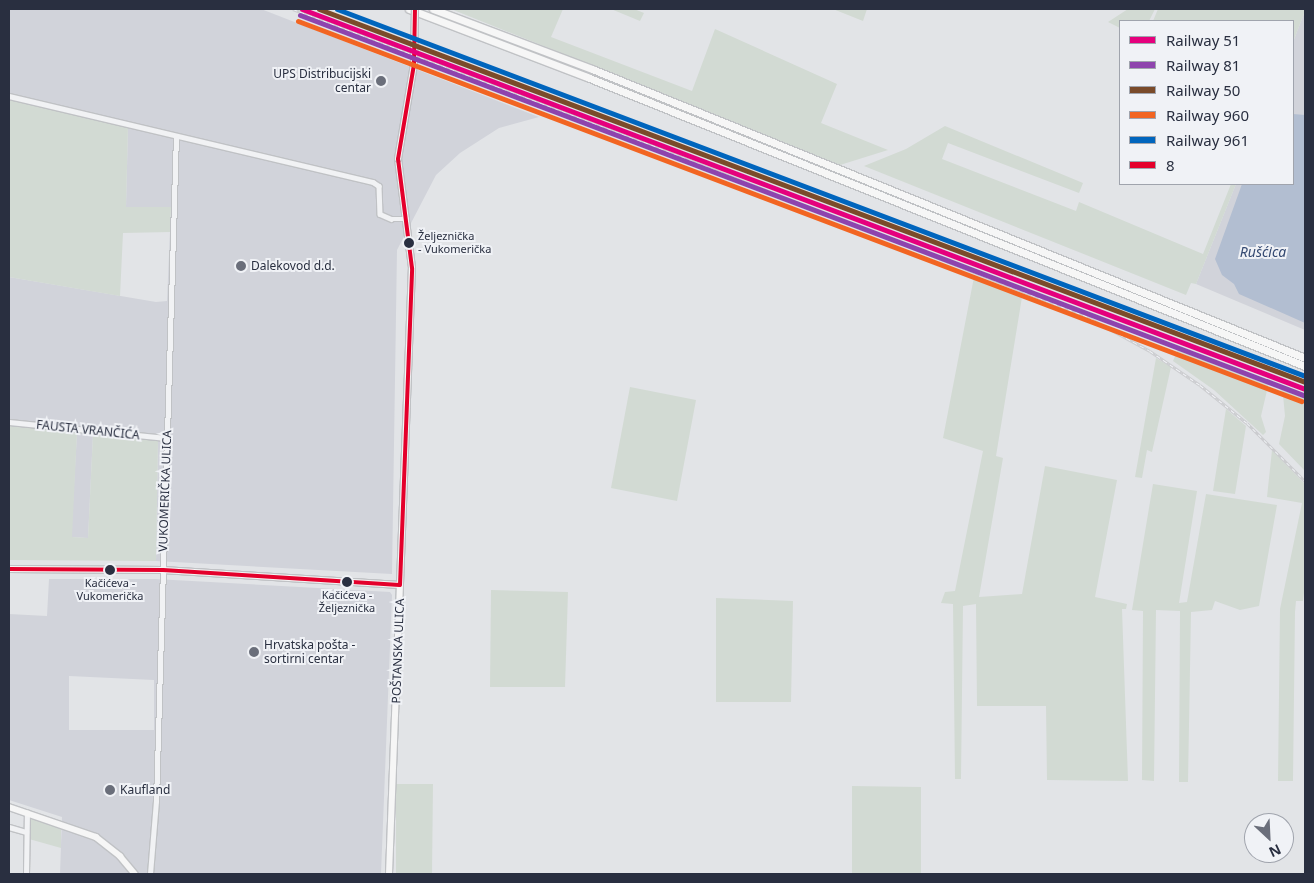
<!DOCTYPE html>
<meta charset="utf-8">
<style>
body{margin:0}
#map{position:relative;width:1314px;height:883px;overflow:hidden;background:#e2e4e7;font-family:"Noto Sans",sans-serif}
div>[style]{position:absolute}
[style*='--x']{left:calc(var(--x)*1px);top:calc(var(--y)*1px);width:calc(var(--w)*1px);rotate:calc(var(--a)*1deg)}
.built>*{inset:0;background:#d1d3da}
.green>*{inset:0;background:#d2dad3}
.water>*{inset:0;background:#b2bed1}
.roads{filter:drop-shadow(1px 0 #c0c2c5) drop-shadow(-1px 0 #c0c2c5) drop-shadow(0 1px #c0c2c5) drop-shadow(0 -1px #c0c2c5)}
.minor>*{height:4.5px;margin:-2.25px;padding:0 2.25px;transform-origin:2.25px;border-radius:2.25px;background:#f1f2f4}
.major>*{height:5.5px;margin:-2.75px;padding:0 2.75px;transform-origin:2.75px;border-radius:2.75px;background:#f6f6f6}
.highway>*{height:7px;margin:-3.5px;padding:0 3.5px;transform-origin:3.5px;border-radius:3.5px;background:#f6f6f6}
.rail>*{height:3px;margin-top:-1.5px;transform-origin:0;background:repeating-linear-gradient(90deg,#f0f2f6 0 4px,#cbcccf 0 8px);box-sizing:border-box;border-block:1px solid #cbcccf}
.bridges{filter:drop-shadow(1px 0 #bec1c5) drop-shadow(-1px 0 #bec1c5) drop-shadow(0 1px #bec1c5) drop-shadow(0 -1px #bec1c5)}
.major-bridge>*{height:5.5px;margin:-2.75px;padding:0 2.75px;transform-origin:2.75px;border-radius:2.75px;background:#f6f6f6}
.bus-1>*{height:4px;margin:-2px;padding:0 2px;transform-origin:2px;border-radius:2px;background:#e4002b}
.rail-1>*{height:5px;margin:-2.5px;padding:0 2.5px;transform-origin:2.5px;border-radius:2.5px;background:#e5007d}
.rail-2>*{height:5px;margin:-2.5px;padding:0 2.5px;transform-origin:2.5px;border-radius:2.5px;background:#8e44ad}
.rail-3>*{height:5px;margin:-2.5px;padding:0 2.5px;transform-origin:2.5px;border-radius:2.5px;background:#7a4b2a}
.rail-4>*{height:5px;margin:-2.5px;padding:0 2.5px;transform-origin:2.5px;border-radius:2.5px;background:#f26522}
.rail-5>*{height:5px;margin:-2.5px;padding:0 2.5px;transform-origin:2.5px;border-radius:2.5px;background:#0065bd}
.dots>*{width:14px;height:14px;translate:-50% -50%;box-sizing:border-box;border:2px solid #f0f2f6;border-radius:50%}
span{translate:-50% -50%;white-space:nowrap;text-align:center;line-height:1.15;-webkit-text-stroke:4px #f0f2f6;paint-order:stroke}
.bus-label{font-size:11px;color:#292f40}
.left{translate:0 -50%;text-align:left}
.poi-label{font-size:12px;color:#292f40}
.right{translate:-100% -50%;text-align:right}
.street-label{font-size:12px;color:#292f40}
.water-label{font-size:14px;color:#354a72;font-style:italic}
.frame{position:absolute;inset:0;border:10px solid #292f40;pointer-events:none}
.legend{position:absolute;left:1119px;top:20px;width:175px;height:165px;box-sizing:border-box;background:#f0f2f6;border:1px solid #a0a4ad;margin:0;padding:6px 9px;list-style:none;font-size:15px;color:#292f40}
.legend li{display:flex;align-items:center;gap:10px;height:25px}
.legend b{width:25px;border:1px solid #a0a4ad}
.north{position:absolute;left:1244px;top:813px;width:50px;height:50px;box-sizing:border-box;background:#f0f2f6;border:1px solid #a0a4ad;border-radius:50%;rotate:155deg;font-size:14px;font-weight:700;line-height:20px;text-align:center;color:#292f40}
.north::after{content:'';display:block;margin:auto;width:18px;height:22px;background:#6a6e7a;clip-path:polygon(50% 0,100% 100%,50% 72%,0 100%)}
</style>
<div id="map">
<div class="built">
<div style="clip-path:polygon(9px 9px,261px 9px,539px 117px,499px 128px,460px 153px,436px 175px,397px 250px,392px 574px,156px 561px,158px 441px,93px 434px,88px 538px,71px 537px,77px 433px,9px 426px,9px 277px,156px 302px,167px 301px,171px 208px,126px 207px,128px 127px,173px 138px,175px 133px,9px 94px)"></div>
<div style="clip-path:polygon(1305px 11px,1305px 330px,1196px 284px,1236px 184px,1293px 184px,1293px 42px)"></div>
<div style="clip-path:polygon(evenodd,49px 579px,155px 579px,390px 592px,392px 595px,381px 874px,60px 874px,62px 817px,9px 800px,9px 614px,47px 616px,49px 579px,69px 676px,154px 680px,154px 730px,69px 730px,69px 676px)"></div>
</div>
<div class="green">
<div style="clip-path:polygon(451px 9px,563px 9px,551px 37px,692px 91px,715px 29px,837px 84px,821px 123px,888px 150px,840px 165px)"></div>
<div style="clip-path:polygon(611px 9px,634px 9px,644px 13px,640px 21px)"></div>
<div style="clip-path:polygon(833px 9px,867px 9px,863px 21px)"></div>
<div style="clip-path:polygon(1128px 9px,1155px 9px,1149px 21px,1120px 21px,1120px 28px,1108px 22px)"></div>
<div style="clip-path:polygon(1158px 9px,1305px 9px,1305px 11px,1293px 42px,1293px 21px,1153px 21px)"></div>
<div style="clip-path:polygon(9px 100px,128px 127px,126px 207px,171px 207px,170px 232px,123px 233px,120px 296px,9px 277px)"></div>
<div style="clip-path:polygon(945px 126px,1083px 183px,1079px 193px,948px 143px,942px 159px,1076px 211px,1079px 202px,1203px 254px,1231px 184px,1236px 184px,1196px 284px,1191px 283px,1186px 295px,864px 166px,906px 149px)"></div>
<div style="clip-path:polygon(974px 277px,1022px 297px,996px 456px,1003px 458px,979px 597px,1022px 594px,1045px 466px,1117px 480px,1095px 597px,1127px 604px,1126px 609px,1122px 609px,1128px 781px,1047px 780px,1046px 706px,977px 706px,976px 604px,963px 606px,961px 779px,955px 779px,953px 604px,941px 603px,945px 592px,955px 591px,983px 451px,943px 438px)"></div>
<div style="clip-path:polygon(1178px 349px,1269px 382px,1261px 416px,1266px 432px,1263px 435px,1214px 390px,1173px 361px)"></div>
<div style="clip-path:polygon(1156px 358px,1171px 367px,1152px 452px,1147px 450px,1142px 478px,1135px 477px)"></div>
<div style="clip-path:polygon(1277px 384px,1305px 395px,1305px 471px,1279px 444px,1285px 416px,1283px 395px)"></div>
<div style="clip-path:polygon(630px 387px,696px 400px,677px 501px,611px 488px)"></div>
<div style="clip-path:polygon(1226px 409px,1246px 426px,1235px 494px,1213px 491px)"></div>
<div style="clip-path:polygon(9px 426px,77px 433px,72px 537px,88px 538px,93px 434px,158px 441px,156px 561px,9px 560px)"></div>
<div style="clip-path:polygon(1272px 450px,1305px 484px,1305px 585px,1303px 601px,1296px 601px,1295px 612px,1293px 781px,1278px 781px,1280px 609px,1302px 503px,1267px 497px)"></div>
<div style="clip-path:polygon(1153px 484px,1197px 491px,1179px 603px,1187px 602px,1206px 494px,1277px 505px,1259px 606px,1240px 610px,1215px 601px,1212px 610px,1191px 612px,1188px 782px,1179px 782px,1180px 611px,1156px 610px,1154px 781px,1142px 780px,1143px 611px,1132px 610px)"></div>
<div style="clip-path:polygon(491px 590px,568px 592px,565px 687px,490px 687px)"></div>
<div style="clip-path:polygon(716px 598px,793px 601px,791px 702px,716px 702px)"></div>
<div style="clip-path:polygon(396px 784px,433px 784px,432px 874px,396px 874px)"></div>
<div style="clip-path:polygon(852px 786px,921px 787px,921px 874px,852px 874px)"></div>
<div style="clip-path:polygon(30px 818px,61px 828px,61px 848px,29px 839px)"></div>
</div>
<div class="water">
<div style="clip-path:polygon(1293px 114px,1305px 115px,1305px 323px,1239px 294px,1234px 284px,1222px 275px,1215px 259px,1242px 184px,1293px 184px)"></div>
</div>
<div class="roads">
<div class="minor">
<div style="--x:9;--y:96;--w:374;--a:13.3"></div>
<div style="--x:373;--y:182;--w:7;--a:34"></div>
<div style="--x:379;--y:186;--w:28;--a:88"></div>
<div style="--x:380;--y:214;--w:12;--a:24"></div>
<div style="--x:391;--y:219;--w:16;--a:0"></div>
<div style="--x:9;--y:422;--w:158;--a:5.8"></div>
<div style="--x:9;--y:827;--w:18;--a:16"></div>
<div style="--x:26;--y:874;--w:61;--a:-89.1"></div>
<div style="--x:150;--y:874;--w:73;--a:-85.3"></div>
<div style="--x:156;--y:801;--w:665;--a:-88.28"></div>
</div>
<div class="major">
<div style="--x:9;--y:569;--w:154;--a:0.4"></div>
<div style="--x:163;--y:570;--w:237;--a:3.6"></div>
<div style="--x:9;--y:807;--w:92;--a:19"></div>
<div style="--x:96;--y:837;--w:31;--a:38"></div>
<div style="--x:120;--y:856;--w:23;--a:50"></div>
<div style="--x:389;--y:874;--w:606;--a:-87.83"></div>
<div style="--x:412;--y:268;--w:110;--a:-97.3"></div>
</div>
<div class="highway">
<div style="--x:409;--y:9;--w:191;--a:20.9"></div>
<div style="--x:587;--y:77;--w:774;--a:21.93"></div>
<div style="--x:433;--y:9;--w:170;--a:20.7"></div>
<div style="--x:592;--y:69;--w:769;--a:22.06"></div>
</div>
</div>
<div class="rail">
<div style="--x:293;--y:9;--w:375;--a:20.8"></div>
<div style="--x:644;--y:142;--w:473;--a:21.5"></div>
<div style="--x:1084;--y:315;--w:75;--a:28.6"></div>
<div style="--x:1150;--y:351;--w:60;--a:34.2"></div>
<div style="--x:1200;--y:385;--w:60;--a:39"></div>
<div style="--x:1247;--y:423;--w:82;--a:45"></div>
</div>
<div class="bridges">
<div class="major-bridge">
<div style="--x:398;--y:159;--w:96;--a:-80.4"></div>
<div style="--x:414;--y:64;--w:55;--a:-89"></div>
</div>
</div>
<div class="bus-1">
<div style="--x:9;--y:569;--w:154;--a:0.4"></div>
<div style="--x:163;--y:570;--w:237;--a:3.6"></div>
<div style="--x:400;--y:585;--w:317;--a:-87.8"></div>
<div style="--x:412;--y:268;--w:110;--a:-97.3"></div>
<div style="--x:398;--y:159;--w:96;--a:-80.4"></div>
<div style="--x:414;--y:64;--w:55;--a:-89"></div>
</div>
<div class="rail-1">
<div style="--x:302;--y:9;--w:1073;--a:20.75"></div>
</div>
<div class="rail-2">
<div style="--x:300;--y:15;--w:1073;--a:20.75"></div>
</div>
<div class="rail-3">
<div style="--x:319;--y:9;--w:1054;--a:20.72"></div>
</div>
<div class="rail-4">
<div style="--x:298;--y:21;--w:1073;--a:20.75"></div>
</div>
<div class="rail-5">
<div style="--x:337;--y:9;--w:1035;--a:20.76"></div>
</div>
<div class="dots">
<div style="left:381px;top:81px;background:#6a6e7a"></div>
<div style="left:409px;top:243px;background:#292f40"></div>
<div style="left:241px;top:266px;background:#6a6e7a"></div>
<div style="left:110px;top:570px;background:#292f40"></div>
<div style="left:347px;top:582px;background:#292f40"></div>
<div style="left:254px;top:652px;background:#6a6e7a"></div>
<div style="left:110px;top:790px;background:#6a6e7a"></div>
</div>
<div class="bus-label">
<span class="left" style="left:418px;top:243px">Željeznička<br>- Vukomerička</span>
<span style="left:110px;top:590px">Kačićeva -<br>Vukomerička</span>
<span style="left:347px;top:602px">Kačićeva -<br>Željeznička</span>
</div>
<div class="poi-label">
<span class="right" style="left:371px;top:81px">UPS Distribucijski<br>centar</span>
<span class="left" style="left:251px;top:266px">Dalekovod d.d.</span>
<span class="left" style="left:264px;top:652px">Hrvatska pošta -<br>sortirni centar</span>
<span class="left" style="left:120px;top:790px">Kaufland</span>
</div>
<div class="street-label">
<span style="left:88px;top:430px;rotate:6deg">FAUSTA VRANČIĆA</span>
<span style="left:165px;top:491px;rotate:-88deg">VUKOMERIČKA ULICA</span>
<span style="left:398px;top:651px;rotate:-88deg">POŠTANSKA ULICA</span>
</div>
<div class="water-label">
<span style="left:1263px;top:252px">Rušćica</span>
</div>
<div class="frame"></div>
<ul class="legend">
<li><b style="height:6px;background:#e5007d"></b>Railway 51</li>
<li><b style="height:6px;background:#8e44ad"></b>Railway 81</li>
<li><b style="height:6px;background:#7a4b2a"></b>Railway 50</li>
<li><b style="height:6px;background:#f26522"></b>Railway 960</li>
<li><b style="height:6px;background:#0065bd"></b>Railway 961</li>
<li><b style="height:6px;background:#e4002b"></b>8</li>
</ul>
<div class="north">N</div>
</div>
